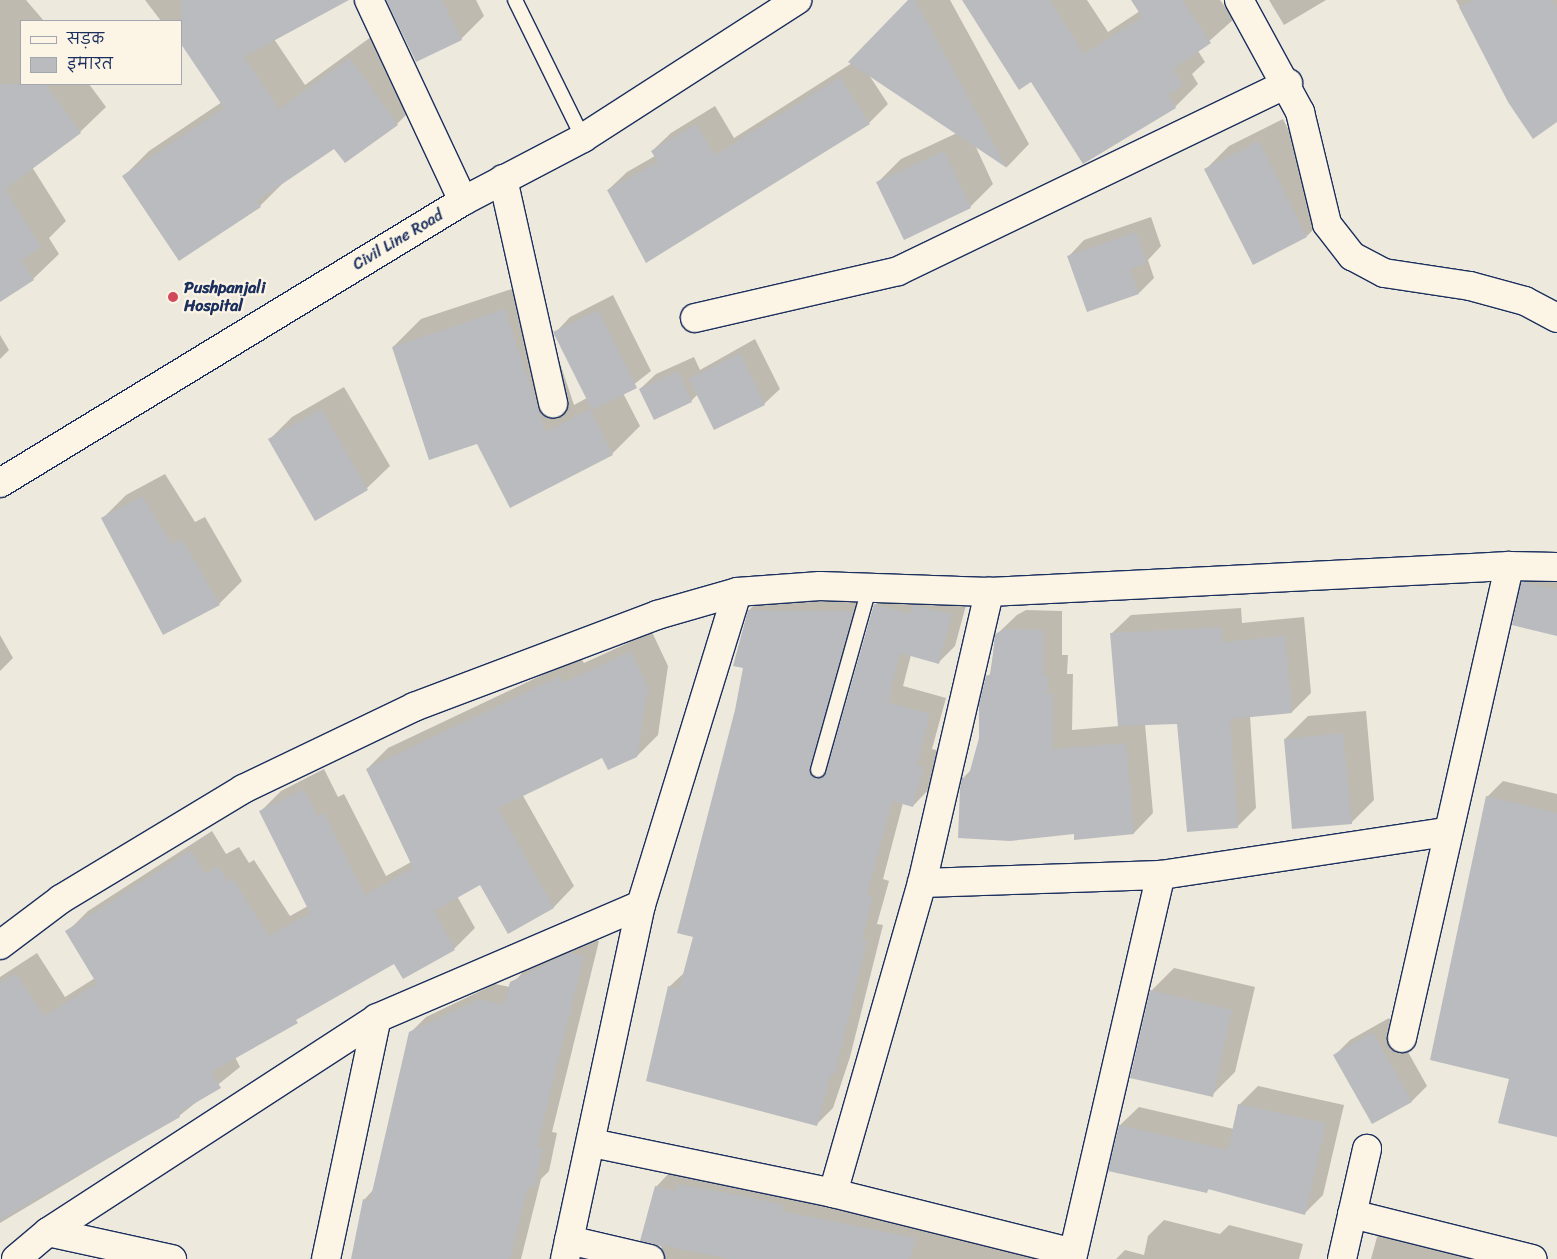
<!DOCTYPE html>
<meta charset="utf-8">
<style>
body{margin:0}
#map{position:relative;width:1557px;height:1259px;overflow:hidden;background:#eee9dd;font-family:Sriracha,"Playpen Sans Deva",sans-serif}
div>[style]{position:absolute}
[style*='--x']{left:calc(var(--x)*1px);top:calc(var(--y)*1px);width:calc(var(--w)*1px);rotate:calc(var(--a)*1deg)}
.shadow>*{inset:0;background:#0003}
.building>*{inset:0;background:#babbbe}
.roads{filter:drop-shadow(1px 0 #1b2f5e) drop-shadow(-1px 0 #1b2f5e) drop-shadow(0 1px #1b2f5e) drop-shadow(0 -1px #1b2f5e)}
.service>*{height:14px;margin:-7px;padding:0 7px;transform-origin:7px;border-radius:7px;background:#fcf5e5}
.minor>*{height:28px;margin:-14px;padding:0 14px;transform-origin:14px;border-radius:14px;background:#fcf5e5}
.tertiary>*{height:28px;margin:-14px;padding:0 14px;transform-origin:14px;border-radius:14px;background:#fcf5e5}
.dots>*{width:14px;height:14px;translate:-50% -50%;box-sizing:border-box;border:2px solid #fcf5e5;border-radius:50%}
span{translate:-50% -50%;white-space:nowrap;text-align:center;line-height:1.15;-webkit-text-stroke:4.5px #fcf5e5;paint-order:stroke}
.street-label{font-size:16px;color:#1b2f5e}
.poi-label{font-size:16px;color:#1b2f5e;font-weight:700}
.left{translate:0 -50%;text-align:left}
.legend{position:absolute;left:20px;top:20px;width:162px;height:65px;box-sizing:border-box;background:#fcf5e5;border:1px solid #a2a6af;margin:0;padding:6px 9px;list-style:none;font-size:15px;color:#1b2f5e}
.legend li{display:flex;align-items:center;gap:10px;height:25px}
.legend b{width:25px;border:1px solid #a2a6af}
</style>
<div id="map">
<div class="shadow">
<div style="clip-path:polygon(0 0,26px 0,44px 21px,21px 21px,21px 84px,89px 84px,106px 107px,80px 132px,32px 167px,66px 221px,49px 238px,59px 254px,33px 279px,0 301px)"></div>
<div style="clip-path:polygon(145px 0,343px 0,274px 39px,305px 85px,375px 34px,422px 99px,397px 124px,334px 147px,285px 181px,260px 206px,124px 176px,149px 151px,222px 102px,181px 21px,161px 21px)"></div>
<div style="clip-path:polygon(387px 0,476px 0,484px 16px,461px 39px)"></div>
<div style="clip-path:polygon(910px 0,950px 0,1029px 144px,1007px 167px,975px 145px,993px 184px,970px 207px,878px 182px,901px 159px,957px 133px,869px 75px,888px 104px,869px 123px,608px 190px,627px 172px,655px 156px,652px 151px,671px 133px,715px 106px,734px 138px,852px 63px)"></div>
<div style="clip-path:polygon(964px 0,1087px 0,1108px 32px,1140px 11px,1132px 0,1220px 0,1234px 19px,1198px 51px,1205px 62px,1192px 74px,1198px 84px,1175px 107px,1084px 163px,1031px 80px)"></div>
<div style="clip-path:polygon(1269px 0,1326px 0,1284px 25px)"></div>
<div style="clip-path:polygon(1456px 0,1557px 0,1557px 121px,1509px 102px)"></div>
<div style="clip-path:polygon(1283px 119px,1330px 213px,1307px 236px,1206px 169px,1229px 146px)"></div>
<div style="clip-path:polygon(1151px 217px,1161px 246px,1148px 260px,1154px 278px,1139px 293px,1069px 256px,1084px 240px)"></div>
<div style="clip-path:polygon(533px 282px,574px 405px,587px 398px,555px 333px,570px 317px,613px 295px,651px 371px,623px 393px,640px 426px,612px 454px,477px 443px,393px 347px,421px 319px)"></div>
<div style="clip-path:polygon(0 335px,9px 350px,0 359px)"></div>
<div style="clip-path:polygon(755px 339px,780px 389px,764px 404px,698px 394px,691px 401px,640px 389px,656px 374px,694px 357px,700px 370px)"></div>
<div style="clip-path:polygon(344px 387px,390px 466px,367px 488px,316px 519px,270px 439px,292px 417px)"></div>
<div style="clip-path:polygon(165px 474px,195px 522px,205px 517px,242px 581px,219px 604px,103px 518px,126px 495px)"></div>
<div style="clip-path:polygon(1538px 567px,1557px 571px,1557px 634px,1523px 583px)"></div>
<div style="clip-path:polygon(891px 589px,968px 598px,955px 646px,939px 662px,911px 655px,903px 686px,946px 698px,932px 749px,940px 751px,929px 789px,913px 806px,903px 803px,883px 879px,889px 881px,877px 924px,883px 925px,850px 1057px,833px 1108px,816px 1125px,669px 987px,685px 972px,695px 936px,744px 667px,749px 610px,765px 594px,869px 595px,827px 760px,831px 761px,875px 605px)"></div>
<div style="clip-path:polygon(1241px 608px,1242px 623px,1304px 617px,1311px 693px,1292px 712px,1250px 716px,1256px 808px,1237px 827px,1178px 723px,1145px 724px,1153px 813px,1134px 833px,1075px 832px,964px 777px,972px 769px,980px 738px,996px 635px,1017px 615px,1026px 610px,1062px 611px,1062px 655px,1068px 655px,1067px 674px,1073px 674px,1072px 730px,1119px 726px,1111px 634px,1131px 615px)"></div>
<div style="clip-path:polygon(652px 632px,668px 666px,658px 735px,637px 756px,603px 756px,522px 794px,574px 886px,554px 907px,508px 932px,480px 883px,457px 896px,475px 928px,455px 948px,403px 977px,395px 962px,307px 1012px,235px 1057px,240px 1067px,179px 1116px,0 1223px,0 977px,37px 953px,65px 997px,95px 978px,67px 932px,88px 911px,212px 831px,226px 854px,239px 847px,249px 863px,254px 860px,290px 916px,308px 906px,260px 812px,281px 791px,324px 769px,338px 797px,344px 794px,386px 876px,411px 862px,367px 769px,388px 748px,580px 657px,584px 663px)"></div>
<div style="clip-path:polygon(0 635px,13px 658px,0 671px)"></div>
<div style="clip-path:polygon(1366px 711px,1374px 800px,1351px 823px,1285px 739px,1308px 716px)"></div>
<div style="clip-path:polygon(1503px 781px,1557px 794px,1557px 1136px,1510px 1078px,1487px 797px)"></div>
<div style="clip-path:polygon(585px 938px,599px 941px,552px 1132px,557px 1133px,549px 1171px,541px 1179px,521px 1259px,352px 1259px,364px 1200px,373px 1190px,410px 1033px,426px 1017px,495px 984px,510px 987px,527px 967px)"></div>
<div style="clip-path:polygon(1174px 968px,1255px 987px,1235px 1072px,1212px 1095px,1151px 991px)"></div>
<div style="clip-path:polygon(1389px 1018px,1427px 1086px,1412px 1101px,1373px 1123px,1335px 1055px,1350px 1040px)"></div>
<div style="clip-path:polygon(1258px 1086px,1344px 1105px,1323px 1195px,1305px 1213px,1210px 1188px,1206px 1192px,1110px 1170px,1120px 1125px,1139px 1107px,1234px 1129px,1239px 1105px)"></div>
<div style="clip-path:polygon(694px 1169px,1053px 1259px,646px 1259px,665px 1258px,661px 1246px,642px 1240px,656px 1187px,671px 1171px)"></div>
<div style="clip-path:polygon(1394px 1219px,1545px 1257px,1545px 1259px,1371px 1259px,1377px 1237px)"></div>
<div style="clip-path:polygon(1164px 1220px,1220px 1234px,1229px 1225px,1303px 1244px,1299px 1259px,1116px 1259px,1125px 1250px,1144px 1255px,1148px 1236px)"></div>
</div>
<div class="building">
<div style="clip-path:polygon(181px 0,349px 0,244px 57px,279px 109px,350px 58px,398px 125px,345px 163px,334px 149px,257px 201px,261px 207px,179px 261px,122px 176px,224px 108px,181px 44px)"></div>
<div style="clip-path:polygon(386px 0,442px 0,462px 40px,416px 62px)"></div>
<div style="clip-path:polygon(908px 0,915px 0,1007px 168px,848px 62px)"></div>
<div style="clip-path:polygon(962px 0,1050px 0,1084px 54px,1142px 17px,1131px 0,1182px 0,1211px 43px,1173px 69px,1183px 86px,1168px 95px,1176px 108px,1083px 164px,1031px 82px,1019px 90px)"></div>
<div style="clip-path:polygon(1473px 0,1552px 0,1557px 9px,1557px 122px,1533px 139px,1508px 102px,1459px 7px)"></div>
<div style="clip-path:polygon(840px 77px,870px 124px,646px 263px,607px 190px,658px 162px,651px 151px,696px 124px,715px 155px)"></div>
<div style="clip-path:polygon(0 84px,45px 84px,81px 133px,5px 189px,41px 247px,21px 260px,34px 280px,0 302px)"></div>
<div style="clip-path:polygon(1259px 141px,1307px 237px,1253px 265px,1204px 169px)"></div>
<div style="clip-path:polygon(944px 151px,971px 208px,904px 240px,876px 182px)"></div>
<div style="clip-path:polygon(1136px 232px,1147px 263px,1130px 269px,1139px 294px,1087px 312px,1067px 256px)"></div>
<div style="clip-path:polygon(505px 309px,546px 432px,590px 409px,613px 455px,510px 508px,477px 444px,429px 460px,392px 347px)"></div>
<div style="clip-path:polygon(598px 310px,637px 388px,592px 410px,553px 332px)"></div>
<div style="clip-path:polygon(740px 353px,765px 405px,714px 430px,689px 379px)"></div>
<div style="clip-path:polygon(678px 371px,692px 402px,654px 420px,639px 389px)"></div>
<div style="clip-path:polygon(321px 409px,368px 490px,315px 521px,268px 439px)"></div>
<div style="clip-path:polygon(142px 496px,172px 544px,182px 539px,220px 605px,163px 635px,101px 518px)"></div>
<div style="clip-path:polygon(1521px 582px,1557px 589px,1557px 636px,1512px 625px)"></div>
<div style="clip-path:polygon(874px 604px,910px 614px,912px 605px,952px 614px,939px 664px,900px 653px,888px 702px,930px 714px,917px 765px,924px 767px,913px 807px,892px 801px,867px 895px,873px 897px,862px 940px,867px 941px,835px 1074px,831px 1073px,817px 1126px,646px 1081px,668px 986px,679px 989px,693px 937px,677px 933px,735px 710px,743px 668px,733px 666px,748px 610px,853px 611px,810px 768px,811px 776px,820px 779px,826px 772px)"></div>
<div style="clip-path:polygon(1222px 627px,1223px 642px,1285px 636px,1292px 713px,1230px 719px,1238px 828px,1187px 832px,1177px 724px,1118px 726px,1110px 633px)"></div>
<div style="clip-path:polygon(1005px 629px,1043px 630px,1043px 675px,1048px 675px,1048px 694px,1053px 694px,1053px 749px,1126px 743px,1134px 834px,1074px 840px,1074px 834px,1010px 841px,958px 838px,960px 789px,962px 777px,968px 778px,979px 738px,979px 704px,986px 676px,991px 674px,995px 634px)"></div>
<div style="clip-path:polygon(631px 651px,648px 687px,637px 757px,608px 770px,602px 758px,498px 808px,554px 908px,508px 934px,480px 885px,434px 911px,455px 950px,403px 979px,394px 964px,296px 1020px,298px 1023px,211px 1072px,221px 1088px,178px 1113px,180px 1117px,0 1220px,0 983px,16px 973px,44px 1016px,97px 984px,65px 931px,191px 850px,205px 874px,218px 866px,228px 882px,233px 879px,269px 936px,310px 913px,259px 811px,304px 789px,317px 816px,324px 813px,365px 895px,413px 868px,366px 769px,560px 676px,563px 683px)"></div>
<div style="clip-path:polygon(1343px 733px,1352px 824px,1292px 829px,1284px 739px)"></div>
<div style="clip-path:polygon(1486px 796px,1557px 813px,1557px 1137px,1498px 1123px,1509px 1079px,1430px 1060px)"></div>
<div style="clip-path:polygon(569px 953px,584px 956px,537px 1147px,543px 1148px,534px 1188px,528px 1186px,510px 1259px,351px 1259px,363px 1199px,370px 1201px,409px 1032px,479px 999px,504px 1004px,510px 982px)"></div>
<div style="clip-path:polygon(1150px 990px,1232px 1010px,1213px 1097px,1130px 1078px)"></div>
<div style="clip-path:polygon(1373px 1032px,1412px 1102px,1372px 1124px,1333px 1055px)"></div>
<div style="clip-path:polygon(1238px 1104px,1326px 1123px,1305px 1215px,1208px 1189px,1207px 1193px,1108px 1171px,1119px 1125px,1228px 1150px)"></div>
<div style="clip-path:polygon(677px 1184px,744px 1196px,784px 1205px,782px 1211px,916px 1238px,910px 1259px,729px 1259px,640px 1241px,655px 1186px,675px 1191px)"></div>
</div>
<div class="roads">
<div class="service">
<div style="--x:515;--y:0;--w:154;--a:63.8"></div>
<div style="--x:818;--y:770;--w:189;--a:-74.3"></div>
</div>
<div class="minor">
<div style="--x:369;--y:0;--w:222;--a:64.9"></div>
<div style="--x:1239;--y:0;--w:128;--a:61.4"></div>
<div style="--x:1300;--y:112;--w:115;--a:76.4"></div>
<div style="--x:1327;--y:224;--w:41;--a:52"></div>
<div style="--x:1352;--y:256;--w:36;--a:28"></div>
<div style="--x:1384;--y:273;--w:87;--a:8.6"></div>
<div style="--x:1470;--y:286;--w:57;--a:15.3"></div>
<div style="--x:1525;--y:301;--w:36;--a:28"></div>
<div style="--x:503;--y:179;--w:230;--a:77.4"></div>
<div style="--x:695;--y:318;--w:208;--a:-13"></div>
<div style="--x:898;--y:271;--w:433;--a:-25.7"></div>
<div style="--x:922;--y:883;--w:239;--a:-1.9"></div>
<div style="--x:1161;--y:875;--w:288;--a:-8.6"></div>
<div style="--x:0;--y:945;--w:76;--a:-37"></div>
<div style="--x:61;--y:899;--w:213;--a:-31.1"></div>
<div style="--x:243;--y:789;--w:190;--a:-25.6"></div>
<div style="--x:414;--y:707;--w:260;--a:-20.7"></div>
<div style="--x:657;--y:615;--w:83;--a:-16"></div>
<div style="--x:737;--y:592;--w:83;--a:-4.1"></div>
<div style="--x:820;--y:586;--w:169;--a:2"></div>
<div style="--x:989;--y:592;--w:521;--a:-2.86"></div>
<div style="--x:1509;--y:566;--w:48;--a:1.2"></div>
<div style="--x:1402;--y:1038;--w:484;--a:-77.2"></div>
<div style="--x:592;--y:1143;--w:246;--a:11.7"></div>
<div style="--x:833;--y:1193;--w:247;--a:14"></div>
<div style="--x:833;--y:1193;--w:323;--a:-74"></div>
<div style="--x:922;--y:883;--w:299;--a:-77"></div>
<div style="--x:1352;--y:1214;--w:186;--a:14"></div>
<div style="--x:48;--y:1232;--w:127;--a:12.3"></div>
<div style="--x:569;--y:1240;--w:83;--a:13.2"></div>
<div style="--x:16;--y:1259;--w:42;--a:-40.2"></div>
<div style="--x:48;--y:1232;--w:392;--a:-33"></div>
<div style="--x:377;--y:1018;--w:287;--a:-23.2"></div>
<div style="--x:326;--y:1259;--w:246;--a:-78.1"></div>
<div style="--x:565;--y:1259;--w:362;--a:-77.9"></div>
<div style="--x:641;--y:905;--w:327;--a:-72.9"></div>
<div style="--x:1072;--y:1259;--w:394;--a:-77"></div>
<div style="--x:1342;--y:1259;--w:113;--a:-77.2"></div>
</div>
<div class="tertiary">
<div style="--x:0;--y:483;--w:542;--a:-31.34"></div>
<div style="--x:463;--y:201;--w:136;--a:-27.7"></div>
<div style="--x:583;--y:138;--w:255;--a:-32.8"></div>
</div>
</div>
<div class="dots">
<div style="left:173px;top:297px;background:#d1495b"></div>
</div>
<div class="street-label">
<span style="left:398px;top:240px;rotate:-31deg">Civil Line Road</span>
</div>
<div class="poi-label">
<span class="left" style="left:184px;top:297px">Pushpanjali<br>Hospital</span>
</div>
<ul class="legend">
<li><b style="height:6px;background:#fcf5e5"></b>सड़क</li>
<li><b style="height:14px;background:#babbbe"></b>इमारत</li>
</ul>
</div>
